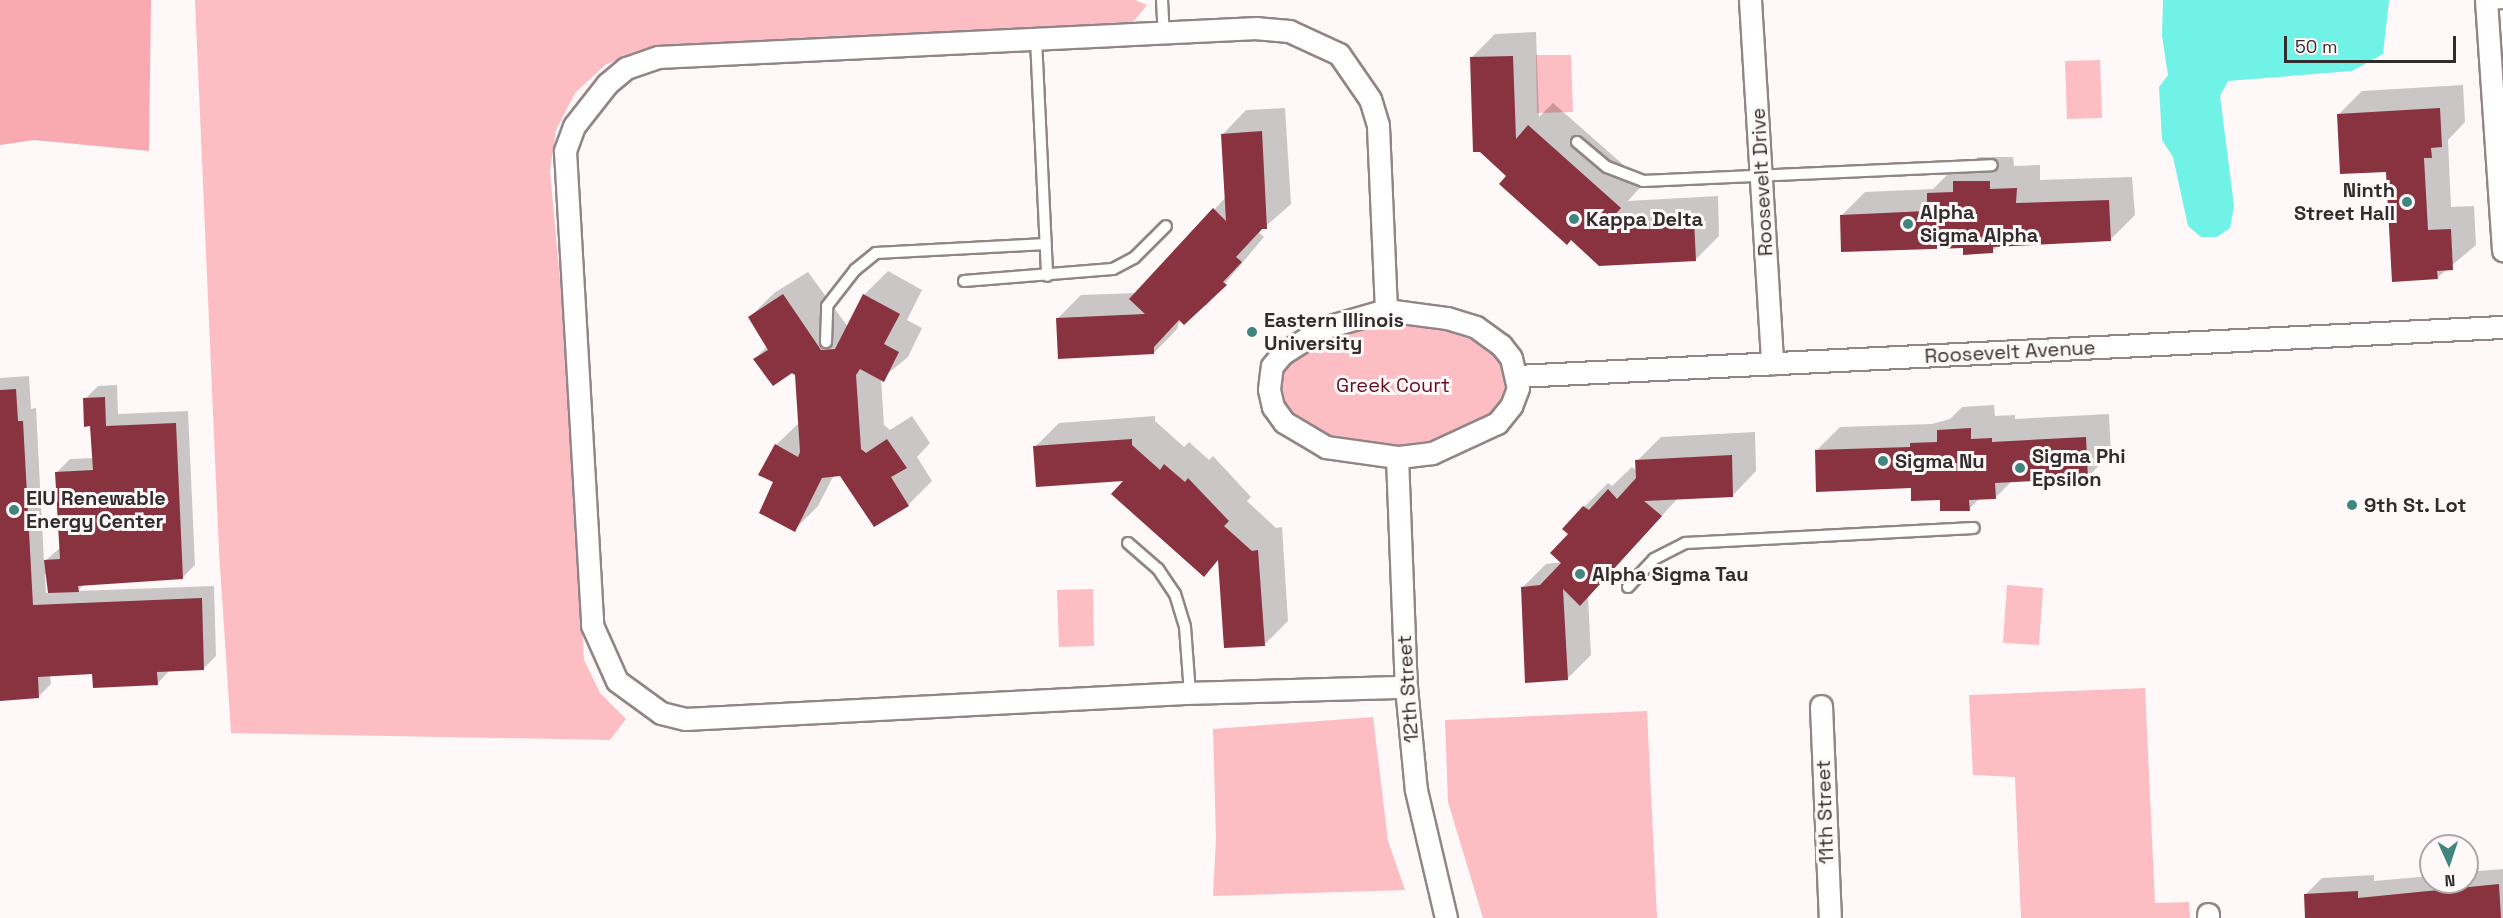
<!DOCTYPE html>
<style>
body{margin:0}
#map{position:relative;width:2503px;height:918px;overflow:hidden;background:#fef8f8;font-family:"Space Grotesk",sans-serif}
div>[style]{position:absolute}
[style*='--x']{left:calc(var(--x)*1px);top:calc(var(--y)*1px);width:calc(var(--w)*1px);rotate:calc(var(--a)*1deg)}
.green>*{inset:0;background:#fcbec2}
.forest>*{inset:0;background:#f9aab0}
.water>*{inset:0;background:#70f3e6}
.shadow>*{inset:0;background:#0003}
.building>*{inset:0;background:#88333f}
.roads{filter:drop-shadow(2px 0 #918585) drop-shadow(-2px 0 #918585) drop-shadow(0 2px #918585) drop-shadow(0 -2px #918585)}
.lane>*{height:10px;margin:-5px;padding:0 5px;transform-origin:5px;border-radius:5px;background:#fff}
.street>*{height:21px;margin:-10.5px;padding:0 10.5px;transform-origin:10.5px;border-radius:10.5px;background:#fff}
.dots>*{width:16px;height:16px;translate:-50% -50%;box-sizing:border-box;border:3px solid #fef8f8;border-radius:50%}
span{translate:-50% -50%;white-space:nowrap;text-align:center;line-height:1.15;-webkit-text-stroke:6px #fef8f8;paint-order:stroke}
.street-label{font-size:20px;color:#322d2d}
.poi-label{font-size:20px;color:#322d2d;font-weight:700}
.right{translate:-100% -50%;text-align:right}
.left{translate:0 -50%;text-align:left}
.park-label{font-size:20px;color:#640e22}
.north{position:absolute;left:2419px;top:834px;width:60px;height:60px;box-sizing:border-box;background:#fef8f8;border:2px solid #aca7a7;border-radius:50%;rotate:177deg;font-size:16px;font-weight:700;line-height:24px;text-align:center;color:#322d2d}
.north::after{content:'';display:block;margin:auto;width:21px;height:27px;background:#40867f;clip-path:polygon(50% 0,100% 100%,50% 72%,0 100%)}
.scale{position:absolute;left:2284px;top:36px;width:172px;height:27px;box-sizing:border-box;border:3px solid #322d2d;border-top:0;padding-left:8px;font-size:18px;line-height:21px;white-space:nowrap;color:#322d2d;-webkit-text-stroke:4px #fef8f8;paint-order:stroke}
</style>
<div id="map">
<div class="green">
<div style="clip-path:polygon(195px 0,1135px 0,1147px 5px,1133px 22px,665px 46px,637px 51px,605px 65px,575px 93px,556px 130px,550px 171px,567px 357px,584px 660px,600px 693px,626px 719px,610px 740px,231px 733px,219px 551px)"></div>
<div style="clip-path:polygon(1536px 55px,1571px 55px,1573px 112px,1537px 113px)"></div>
<div style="clip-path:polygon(2100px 60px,2102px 118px,2067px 119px,2065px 61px)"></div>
<div style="clip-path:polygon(1386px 322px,1424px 323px,1486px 345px,1505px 367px,1507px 383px,1503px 403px,1495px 413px,1453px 437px,1399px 448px,1322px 436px,1282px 408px,1279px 379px,1284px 365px,1317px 341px)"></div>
<div style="clip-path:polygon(2007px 585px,2043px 588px,2039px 645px,2003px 643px)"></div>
<div style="clip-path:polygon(1093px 589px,1094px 646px,1059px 647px,1057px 590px)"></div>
<div style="clip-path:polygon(2145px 688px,2155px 903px,2189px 902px,2190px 918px,2021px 918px,2015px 777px,1973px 775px,1969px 695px)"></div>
<div style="clip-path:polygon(1647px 711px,1657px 918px,1483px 918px,1448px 802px,1445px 720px)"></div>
<div style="clip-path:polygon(1373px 717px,1388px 841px,1405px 890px,1213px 896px,1216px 839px,1213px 729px)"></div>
</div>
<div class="forest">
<div style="clip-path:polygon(0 0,151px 0,149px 151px,34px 140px,0 145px)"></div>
</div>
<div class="water">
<div style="clip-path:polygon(2163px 0,2389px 0,2383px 54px,2352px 71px,2228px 81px,2220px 96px,2234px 206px,2230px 228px,2217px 237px,2201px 237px,2188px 226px,2173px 157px,2162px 140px,2159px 87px,2168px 75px,2162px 36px)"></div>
</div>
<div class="shadow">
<div style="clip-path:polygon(1536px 32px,1539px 117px,1553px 103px,1644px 183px,1628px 201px,1718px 196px,1719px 236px,1695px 260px,1600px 264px,1509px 176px,1471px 58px,1495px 34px)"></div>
<div style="clip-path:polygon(2463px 85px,2465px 122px,2448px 140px,2451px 207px,2474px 206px,2476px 245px,2437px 278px,2388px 170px,2338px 115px,2362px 91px)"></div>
<div style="clip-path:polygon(1285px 108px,1291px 204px,1259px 232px,1264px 237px,1206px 306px,1203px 303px,1180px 319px,1177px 329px,1154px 353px,1057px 319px,1081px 295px,1137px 293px,1226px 197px,1223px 134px,1246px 110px)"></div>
<div style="clip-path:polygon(1978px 157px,2013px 157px,2014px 166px,2040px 165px,2040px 180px,2132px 177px,2135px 215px,2111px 239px,1999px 245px,1992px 251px,1842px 215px,1865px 192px,1933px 189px,1952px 170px,1966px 170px)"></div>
<div style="clip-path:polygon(888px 271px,922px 290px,907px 320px,922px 328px,908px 357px,881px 379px,884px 425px,890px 430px,912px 416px,930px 443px,917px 457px,932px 481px,908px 505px,875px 525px,841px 475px,834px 475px,818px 506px,794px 530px,775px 481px,760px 474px,776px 445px,800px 422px,797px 375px,755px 359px,767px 346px,750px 317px,774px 293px,808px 272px,848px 327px,864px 295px)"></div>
<div style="clip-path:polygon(evenodd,29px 376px,31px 409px,36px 408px,44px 562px,61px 547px,57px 472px,70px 459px,94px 458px,92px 425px,85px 399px,98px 386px,117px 385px,118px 414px,188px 411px,195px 565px,182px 578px,84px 584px,77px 591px,214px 586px,216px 656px,203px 669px,170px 670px,157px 684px,94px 673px,50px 675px,51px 684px,38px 697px,0 699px,0 378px,29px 376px,45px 574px,48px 574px,49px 593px,46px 593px,45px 574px)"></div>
<div style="clip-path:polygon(1994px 405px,1995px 416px,2015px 415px,2015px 419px,2109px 414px,2111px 453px,2088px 477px,2012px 481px,1995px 498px,1980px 498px,1969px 509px,1816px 451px,1840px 427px,1932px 424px,1950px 419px,1962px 407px)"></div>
<div style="clip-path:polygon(1155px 416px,1155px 421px,1184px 447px,1189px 442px,1209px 460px,1213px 456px,1251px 497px,1247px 501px,1276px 528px,1282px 527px,1288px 621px,1264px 645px,1220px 558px,1204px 575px,1127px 479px,1035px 447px,1059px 423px)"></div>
<div style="clip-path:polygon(1755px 432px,1756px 471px,1733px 495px,1678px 498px,1588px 597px,1591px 655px,1567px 679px,1522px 588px,1546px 564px,1563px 562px,1570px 534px,1584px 507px,1608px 483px,1612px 486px,1632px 467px,1637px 471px,1637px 461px,1661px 437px)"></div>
<div style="clip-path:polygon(2503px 869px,2503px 918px,2307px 918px,2305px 895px,2322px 878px,2374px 875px,2374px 881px,2431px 876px,2431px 882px,2467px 882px,2467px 872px)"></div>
</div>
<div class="building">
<div style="clip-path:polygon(1513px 56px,1516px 139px,1528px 125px,1621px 208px,1607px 224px,1694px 219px,1696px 261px,1599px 266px,1571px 240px,1567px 245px,1499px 184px,1506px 176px,1480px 152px,1473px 152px,1470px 57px)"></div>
<div style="clip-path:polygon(2440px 108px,2442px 147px,2431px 148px,2432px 158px,2424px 158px,2428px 230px,2451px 229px,2453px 270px,2437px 271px,2438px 279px,2392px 282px,2386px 172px,2340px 174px,2337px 114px)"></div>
<div style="clip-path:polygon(1262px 131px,1267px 229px,1262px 229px,1236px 257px,1242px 262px,1223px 282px,1227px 285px,1184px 325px,1179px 320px,1154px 347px,1154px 354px,1058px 359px,1056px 318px,1145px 314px,1129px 299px,1213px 208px,1226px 221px,1221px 134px)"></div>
<div style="clip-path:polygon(1953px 181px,1990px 181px,1990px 189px,2017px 188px,2016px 203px,2109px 200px,2111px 241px,1993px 247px,1993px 253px,1977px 254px,1963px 255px,1963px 248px,1841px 252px,1840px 215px,1927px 211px,1927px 193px,1953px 192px)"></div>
<div style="clip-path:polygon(783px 294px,821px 350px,835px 349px,863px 294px,900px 314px,884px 344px,899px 352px,884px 382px,860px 369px,856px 375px,861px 449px,866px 453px,887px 439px,907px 468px,891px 477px,909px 506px,874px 527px,840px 476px,822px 478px,795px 532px,759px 513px,773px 482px,758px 475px,775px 444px,798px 457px,800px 452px,795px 375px,792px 373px,773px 386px,753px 359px,768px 350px,748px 317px)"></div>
<div style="clip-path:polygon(16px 389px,18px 421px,23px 421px,33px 605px,202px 598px,204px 670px,157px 672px,158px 685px,93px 688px,92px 674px,38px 677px,39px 698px,0 701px,0 390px)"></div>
<div style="clip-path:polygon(105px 397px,106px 426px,176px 423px,183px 579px,78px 586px,79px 592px,48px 593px,44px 560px,60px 559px,55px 472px,93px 470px,90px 426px,84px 427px,83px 398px)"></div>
<div style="clip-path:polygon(1971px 428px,1971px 439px,1992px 438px,1992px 442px,2086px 437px,2088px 478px,1995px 483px,1996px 499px,1969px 500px,1970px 511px,1940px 511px,1940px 500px,1911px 501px,1911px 488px,1816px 492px,1815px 450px,1910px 447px,1910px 443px,1937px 442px,1937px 430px)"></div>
<div style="clip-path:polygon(1132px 439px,1132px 445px,1160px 470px,1164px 464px,1185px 482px,1188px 478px,1229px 521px,1224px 526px,1252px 551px,1258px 550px,1265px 646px,1224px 648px,1218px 560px,1204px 577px,1111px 494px,1123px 481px,1036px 487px,1033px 446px)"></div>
<div style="clip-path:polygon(1732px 455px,1733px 497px,1644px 501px,1662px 516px,1580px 606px,1563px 589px,1568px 680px,1525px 683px,1521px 587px,1540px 585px,1561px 563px,1550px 553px,1568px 534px,1562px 529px,1583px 506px,1589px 510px,1608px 489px,1617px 499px,1636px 478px,1635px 460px)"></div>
<div style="clip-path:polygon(2499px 884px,2501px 918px,2305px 918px,2304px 894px,2358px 891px,2358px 898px)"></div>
</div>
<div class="roads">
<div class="lane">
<div style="--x:1162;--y:0;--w:33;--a:87"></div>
<div style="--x:2486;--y:4;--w:17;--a:-3"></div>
<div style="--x:1036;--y:39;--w:237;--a:87.3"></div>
<div style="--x:1577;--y:142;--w:39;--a:40"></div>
<div style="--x:1607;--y:167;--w:39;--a:21"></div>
<div style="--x:1643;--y:181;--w:349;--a:-2.6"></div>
<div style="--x:964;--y:281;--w:149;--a:-4.6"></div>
<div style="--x:1113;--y:269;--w:24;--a:-28"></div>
<div style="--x:1134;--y:258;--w:45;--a:-45"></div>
<div style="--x:826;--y:342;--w:36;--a:-88"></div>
<div style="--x:827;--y:306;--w:46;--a:-52.1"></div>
<div style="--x:855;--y:270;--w:27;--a:-39"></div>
<div style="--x:876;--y:253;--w:170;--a:-3"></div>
<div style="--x:1128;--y:543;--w:40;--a:41"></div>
<div style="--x:1158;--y:569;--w:30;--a:56"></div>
<div style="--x:1175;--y:594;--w:34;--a:73"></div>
<div style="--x:1185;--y:627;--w:66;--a:85.7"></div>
<div style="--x:1628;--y:587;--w:38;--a:-47"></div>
<div style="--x:1654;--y:559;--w:36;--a:-27"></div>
<div style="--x:1686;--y:543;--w:288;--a:-3"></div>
</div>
<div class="street">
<div style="--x:1750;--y:0;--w:364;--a:86.5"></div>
<div style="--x:2486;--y:0;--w:251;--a:86.1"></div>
<div style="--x:1386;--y:310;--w:185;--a:-92.5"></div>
<div style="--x:1378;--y:125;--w:27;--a:-107"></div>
<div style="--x:1370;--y:99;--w:55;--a:-124.6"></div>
<div style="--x:1339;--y:54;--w:55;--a:-155.3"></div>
<div style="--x:1289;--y:31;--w:32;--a:-175"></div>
<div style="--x:1257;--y:28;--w:600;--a:177.23"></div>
<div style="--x:658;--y:57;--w:34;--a:161"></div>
<div style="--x:626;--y:68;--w:25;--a:140"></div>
<div style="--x:607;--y:84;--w:53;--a:128.2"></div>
<div style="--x:574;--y:126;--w:27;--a:110"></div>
<div style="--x:565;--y:151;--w:475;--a:86.7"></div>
<div style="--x:592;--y:625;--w:61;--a:65.9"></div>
<div style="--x:617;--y:681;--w:54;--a:36"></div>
<div style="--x:661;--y:713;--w:25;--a:14"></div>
<div style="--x:685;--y:719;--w:501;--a:-2.98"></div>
<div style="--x:1185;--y:693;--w:221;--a:-1.6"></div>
<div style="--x:1386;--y:310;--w:62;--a:7.5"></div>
<div style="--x:1447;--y:318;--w:30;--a:17"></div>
<div style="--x:1476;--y:327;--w:31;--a:36"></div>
<div style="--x:1501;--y:345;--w:16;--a:52"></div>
<div style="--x:1511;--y:358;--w:31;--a:77"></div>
<div style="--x:1518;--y:388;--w:19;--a:111"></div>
<div style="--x:1511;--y:406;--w:22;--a:129"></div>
<div style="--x:1497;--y:423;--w:72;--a:155.2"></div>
<div style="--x:1432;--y:453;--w:35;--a:173"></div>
<div style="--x:1397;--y:457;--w:72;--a:-172"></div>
<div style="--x:1326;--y:447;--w:49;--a:-149.2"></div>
<div style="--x:1284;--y:422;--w:19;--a:-126"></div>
<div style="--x:1273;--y:407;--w:18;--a:-103"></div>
<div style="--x:1269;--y:389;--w:23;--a:-83"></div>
<div style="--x:1272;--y:366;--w:16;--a:-50"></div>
<div style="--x:1282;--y:354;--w:49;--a:-32.4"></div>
<div style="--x:1323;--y:328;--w:66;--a:-15.9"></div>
<div style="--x:1517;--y:376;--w:987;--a:-2.85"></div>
<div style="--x:1397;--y:457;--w:230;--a:87.8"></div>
<div style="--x:1406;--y:687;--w:103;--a:84.5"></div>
<div style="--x:1416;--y:790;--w:131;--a:76.8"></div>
<div style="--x:1821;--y:706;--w:212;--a:87.6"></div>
<div style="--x:2208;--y:914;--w:4;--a:90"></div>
</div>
</div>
<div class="dots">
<div style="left:2407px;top:202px;background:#40867f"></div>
<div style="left:1574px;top:219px;background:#40867f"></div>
<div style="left:1908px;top:224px;background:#40867f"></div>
<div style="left:1252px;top:332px;background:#40867f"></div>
<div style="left:1883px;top:461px;background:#40867f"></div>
<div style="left:2020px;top:468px;background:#40867f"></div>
<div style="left:2352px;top:505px;background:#40867f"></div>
<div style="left:14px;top:510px;background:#40867f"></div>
<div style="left:1580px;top:574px;background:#40867f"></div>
</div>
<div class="street-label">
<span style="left:1762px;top:182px;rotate:-93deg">Roosevelt Drive</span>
<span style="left:2010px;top:352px;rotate:-3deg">Roosevelt Avenue</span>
<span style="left:1408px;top:689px;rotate:-94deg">12th Street</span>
<span style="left:1825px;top:812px;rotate:-92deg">11th Street</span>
</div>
<div class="poi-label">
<span class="right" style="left:2395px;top:202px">Ninth<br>Street Hall</span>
<span class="left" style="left:1920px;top:224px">Alpha<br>Sigma Alpha</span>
<span class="left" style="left:1586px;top:219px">Kappa Delta</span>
<span class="left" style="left:1264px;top:332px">Eastern Illinois<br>University</span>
<span class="left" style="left:2032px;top:468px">Sigma Phi<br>Epsilon</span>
<span class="left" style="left:1895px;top:461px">Sigma Nu</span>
<span class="left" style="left:26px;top:510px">EIU Renewable<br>Energy Center</span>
<span class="left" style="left:2364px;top:505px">9th St. Lot</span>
<span class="left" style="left:1592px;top:574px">Alpha Sigma Tau</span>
</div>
<div class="park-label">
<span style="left:1393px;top:385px">Greek Court</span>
</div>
<div class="north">N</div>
<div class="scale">50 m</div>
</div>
